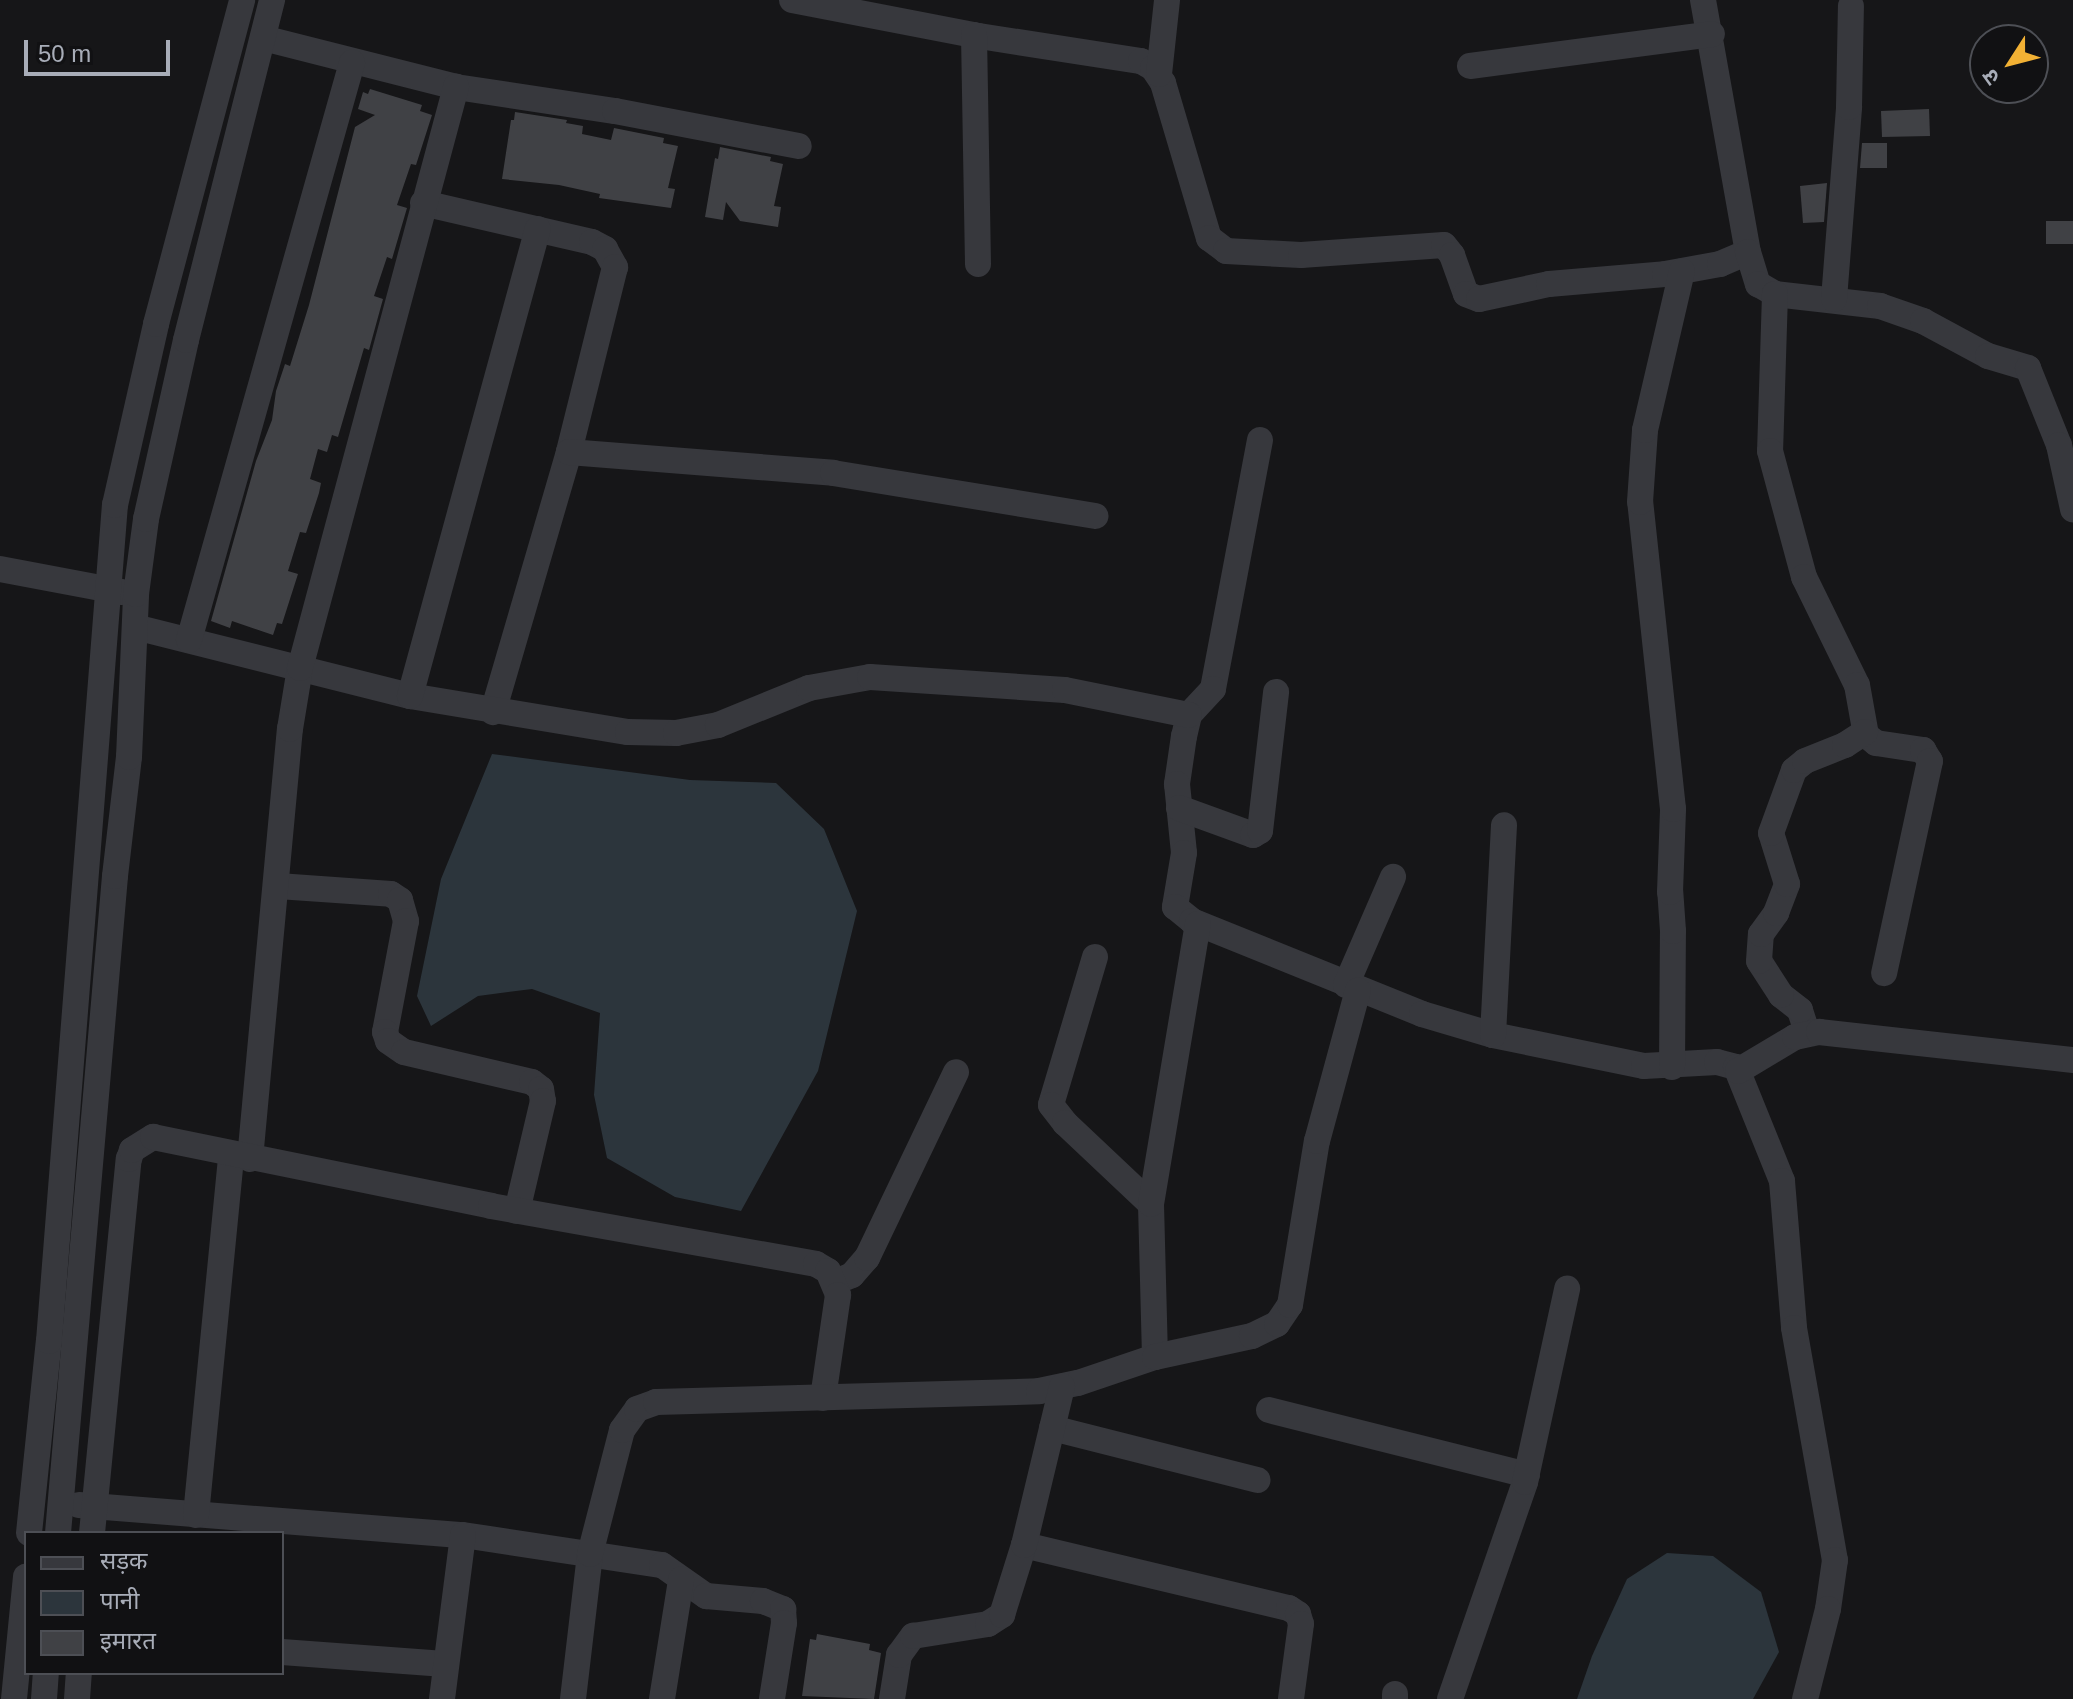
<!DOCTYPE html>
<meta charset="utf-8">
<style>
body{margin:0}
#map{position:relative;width:2073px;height:1699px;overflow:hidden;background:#161618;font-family:Arial,"Noto Sans Devanagari",sans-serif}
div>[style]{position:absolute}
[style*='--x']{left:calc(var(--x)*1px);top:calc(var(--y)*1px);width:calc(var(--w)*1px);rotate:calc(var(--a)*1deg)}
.water>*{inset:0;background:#2c353c}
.building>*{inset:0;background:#404145}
.minor>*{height:26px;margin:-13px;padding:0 13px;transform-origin:13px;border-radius:13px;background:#37383d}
span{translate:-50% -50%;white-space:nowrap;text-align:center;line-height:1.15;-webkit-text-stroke:7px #111113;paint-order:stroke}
.legend{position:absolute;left:24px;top:1531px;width:260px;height:144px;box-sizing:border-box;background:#111113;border:2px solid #4d4f55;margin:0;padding:10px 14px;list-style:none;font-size:24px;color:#a8adb8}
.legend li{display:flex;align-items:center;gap:16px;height:40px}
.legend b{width:40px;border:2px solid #4d4f55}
.north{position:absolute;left:1969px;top:24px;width:80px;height:80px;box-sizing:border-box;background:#111113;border:2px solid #4d4f55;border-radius:50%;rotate:234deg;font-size:22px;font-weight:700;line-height:32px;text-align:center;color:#a8adb8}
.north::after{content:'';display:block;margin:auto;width:28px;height:36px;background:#f2b134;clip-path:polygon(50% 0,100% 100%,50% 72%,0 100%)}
.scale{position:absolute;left:24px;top:40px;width:146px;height:36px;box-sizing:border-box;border:4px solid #a8adb8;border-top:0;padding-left:10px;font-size:24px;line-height:28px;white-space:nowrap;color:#a8adb8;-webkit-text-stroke:6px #111113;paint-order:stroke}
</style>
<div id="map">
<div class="water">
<div style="clip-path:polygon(492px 754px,690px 780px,776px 783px,824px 829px,857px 911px,818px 1071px,741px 1211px,675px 1197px,607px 1158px,594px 1095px,600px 1013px,532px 989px,478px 996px,431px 1026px,417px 996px,441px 879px)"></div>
<div style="clip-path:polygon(1667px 1553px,1713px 1556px,1761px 1592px,1779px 1652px,1753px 1699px,1577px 1699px,1592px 1656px,1627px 1579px)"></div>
</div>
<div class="building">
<div style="clip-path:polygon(370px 89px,422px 105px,420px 111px,432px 115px,416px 165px,411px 164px,397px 205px,407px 208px,392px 259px,387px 257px,374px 296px,383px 299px,369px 350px,364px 348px,338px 437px,332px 435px,327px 452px,318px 449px,310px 479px,321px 483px,319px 493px,306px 533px,300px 532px,288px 571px,298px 574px,282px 624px,277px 623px,273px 635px,232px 621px,230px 628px,211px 621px,256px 461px,272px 420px,276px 391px,285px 364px,290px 366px,309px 305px,355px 127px,375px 115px,358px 109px,363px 92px,368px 94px)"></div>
<div style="clip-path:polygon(1929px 109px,1930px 136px,1882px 137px,1881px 111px)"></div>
<div style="clip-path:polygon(515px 112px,567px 120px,566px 123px,583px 126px,582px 134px,611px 140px,614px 128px,664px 138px,663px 143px,678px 146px,668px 188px,675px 189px,671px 208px,599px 198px,600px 194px,559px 185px,502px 179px,511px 120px,514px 120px)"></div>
<div style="clip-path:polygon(1862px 143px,1887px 143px,1887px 168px,1860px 168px)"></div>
<div style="clip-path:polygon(720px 147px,771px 157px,770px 161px,783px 164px,774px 206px,781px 207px,778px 227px,740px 221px,726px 202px,723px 220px,705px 217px,715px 158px,718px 159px)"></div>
<div style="clip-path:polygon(1827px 183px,1824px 222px,1803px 223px,1800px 186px)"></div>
<div style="clip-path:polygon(2046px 221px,2073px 221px,2073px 244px,2046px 244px)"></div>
<div style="clip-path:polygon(817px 1634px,870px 1644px,869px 1650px,881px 1653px,874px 1699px,802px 1696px,810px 1639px,816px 1640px)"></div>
</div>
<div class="minor">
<div style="--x:792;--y:0;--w:190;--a:10.9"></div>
<div style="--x:979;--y:36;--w:164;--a:8.8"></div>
<div style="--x:1141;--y:61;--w:14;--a:30"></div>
<div style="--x:1153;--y:68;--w:18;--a:56"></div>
<div style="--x:1163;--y:83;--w:162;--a:73.5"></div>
<div style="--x:1209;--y:238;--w:21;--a:37"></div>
<div style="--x:1226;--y:251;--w:75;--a:3.1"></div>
<div style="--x:1301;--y:255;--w:143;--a:-4"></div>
<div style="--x:1444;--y:245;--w:13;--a:51"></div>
<div style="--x:1452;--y:255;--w:41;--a:70.3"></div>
<div style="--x:1466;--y:294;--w:14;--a:21"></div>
<div style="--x:1479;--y:299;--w:72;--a:-12.1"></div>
<div style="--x:1549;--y:284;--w:116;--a:-4.9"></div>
<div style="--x:1665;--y:274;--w:56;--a:-10.3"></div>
<div style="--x:1720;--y:264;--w:30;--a:-23"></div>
<div style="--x:1703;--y:0;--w:256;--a:79.9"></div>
<div style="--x:1748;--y:252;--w:34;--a:73"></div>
<div style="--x:1758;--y:284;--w:20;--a:30"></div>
<div style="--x:1775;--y:294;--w:106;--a:6.5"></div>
<div style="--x:1880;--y:306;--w:46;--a:19.2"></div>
<div style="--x:1923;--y:321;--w:74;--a:28.3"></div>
<div style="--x:1988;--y:356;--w:42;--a:16.7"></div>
<div style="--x:2028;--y:368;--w:83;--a:68.1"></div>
<div style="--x:2059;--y:445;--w:66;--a:77.7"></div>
<div style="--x:974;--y:35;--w:229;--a:89"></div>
<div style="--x:263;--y:38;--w:199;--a:14.2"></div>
<div style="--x:456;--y:87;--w:161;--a:8.6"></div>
<div style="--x:615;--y:111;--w:187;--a:10.8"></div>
<div style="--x:1470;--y:66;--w:244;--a:-7.5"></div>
<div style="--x:1159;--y:74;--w:74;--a:-83.8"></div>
<div style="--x:423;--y:203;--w:173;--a:13"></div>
<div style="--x:592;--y:242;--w:15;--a:28"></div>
<div style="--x:605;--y:249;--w:21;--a:61"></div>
<div style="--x:615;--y:267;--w:191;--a:104"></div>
<div style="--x:569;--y:452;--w:271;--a:106.3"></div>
<div style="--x:1775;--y:294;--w:157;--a:91.8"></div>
<div style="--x:1770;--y:451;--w:131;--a:74.9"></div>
<div style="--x:1804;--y:577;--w:120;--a:63.9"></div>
<div style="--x:1857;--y:685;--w:51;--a:79.8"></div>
<div style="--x:1866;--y:735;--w:13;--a:39"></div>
<div style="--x:1876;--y:743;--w:48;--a:8.5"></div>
<div style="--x:1923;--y:750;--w:13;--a:58"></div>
<div style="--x:1930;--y:761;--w:217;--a:102.2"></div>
<div style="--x:1834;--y:299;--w:193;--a:-85.5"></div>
<div style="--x:1849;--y:107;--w:101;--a:-88.9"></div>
<div style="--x:1260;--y:440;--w:253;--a:100.7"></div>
<div style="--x:1213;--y:689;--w:35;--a:133"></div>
<div style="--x:1189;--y:715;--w:22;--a:103"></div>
<div style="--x:1184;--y:736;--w:49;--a:98.3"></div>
<div style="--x:1177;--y:784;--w:69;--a:84.2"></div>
<div style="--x:1184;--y:853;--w:55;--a:99.5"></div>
<div style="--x:1175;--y:907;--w:22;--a:39"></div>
<div style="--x:1192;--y:921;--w:248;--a:22"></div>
<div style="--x:1422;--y:1014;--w:74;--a:16.5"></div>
<div style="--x:1493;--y:1035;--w:154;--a:11.6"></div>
<div style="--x:1644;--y:1066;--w:73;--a:-3.1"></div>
<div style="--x:1717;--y:1062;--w:20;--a:15"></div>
<div style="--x:1736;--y:1067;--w:123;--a:68"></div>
<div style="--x:1782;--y:1181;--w:147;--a:85.3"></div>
<div style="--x:1794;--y:1328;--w:236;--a:80"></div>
<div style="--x:1835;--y:1560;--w:49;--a:98.1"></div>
<div style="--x:1828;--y:1609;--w:93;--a:104.3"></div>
<div style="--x:569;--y:452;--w:265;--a:4.5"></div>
<div style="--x:833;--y:473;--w:266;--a:9.3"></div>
<div style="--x:0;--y:569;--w:124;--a:10.7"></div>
<div style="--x:135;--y:627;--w:284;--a:14.1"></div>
<div style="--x:410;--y:696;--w:221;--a:9.4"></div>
<div style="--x:628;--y:732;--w:48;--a:1.2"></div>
<div style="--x:676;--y:733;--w:43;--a:-10.8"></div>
<div style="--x:718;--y:725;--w:98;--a:-22.1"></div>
<div style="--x:809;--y:688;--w:62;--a:-10.2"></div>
<div style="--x:870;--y:677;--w:195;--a:3.8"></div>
<div style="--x:1065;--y:690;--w:126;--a:11.4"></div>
<div style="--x:189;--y:640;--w:600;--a:-74.23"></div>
<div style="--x:410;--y:696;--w:484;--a:-74.7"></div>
<div style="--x:1179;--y:808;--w:79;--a:20"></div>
<div style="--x:1253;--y:835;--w:8;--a:-30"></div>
<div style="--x:1260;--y:831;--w:140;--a:-83.4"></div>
<div style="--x:278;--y:886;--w:113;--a:4"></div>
<div style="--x:391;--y:894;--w:11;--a:34"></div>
<div style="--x:400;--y:900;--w:22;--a:74"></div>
<div style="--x:406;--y:921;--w:113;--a:100.7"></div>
<div style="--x:385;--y:1032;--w:9;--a:72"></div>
<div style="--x:388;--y:1041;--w:19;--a:35"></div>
<div style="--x:404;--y:1052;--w:131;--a:13.2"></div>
<div style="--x:532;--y:1082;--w:11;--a:38"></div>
<div style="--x:541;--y:1089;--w:12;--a:81"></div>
<div style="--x:543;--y:1101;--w:113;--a:103.3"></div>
<div style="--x:1095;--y:957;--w:154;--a:106.6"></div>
<div style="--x:1051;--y:1105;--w:23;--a:52"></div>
<div style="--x:1065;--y:1123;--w:118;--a:43.3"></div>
<div style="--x:1346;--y:985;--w:118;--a:-66.5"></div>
<div style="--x:1807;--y:1032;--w:23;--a:-108"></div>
<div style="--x:1800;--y:1010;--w:24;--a:-142"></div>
<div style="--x:1781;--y:995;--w:40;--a:-122.9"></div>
<div style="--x:1759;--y:961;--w:27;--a:-86"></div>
<div style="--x:1761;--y:934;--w:26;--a:-54"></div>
<div style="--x:1776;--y:913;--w:31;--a:-69"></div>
<div style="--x:1787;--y:884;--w:53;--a:-107.4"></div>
<div style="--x:1771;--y:833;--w:67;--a:-69.9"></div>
<div style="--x:1794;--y:770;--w:14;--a:-39"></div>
<div style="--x:1805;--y:761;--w:43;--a:-21.8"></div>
<div style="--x:1845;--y:745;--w:24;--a:-33"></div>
<div style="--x:1493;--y:1035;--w:210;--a:-87"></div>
<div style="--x:1672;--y:1067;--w:136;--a:-89.6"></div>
<div style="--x:1673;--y:931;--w:39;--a:-94"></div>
<div style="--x:1670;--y:892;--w:83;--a:-87.9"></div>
<div style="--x:1673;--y:809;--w:309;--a:-96.1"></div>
<div style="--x:1640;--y:502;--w:72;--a:-86"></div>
<div style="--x:1645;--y:430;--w:163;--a:-76.9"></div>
<div style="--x:1738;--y:1071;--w:66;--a:-30.8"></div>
<div style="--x:1795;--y:1037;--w:25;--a:-12"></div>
<div style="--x:1819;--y:1032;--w:256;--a:6.3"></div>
<div style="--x:250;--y:1159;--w:432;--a:-84.7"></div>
<div style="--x:290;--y:729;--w:62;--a:-80.7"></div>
<div style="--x:300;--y:668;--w:602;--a:-74.97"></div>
<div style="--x:835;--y:1282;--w:18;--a:-22"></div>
<div style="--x:852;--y:1275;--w:23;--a:-49"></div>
<div style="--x:867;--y:1258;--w:206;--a:-64.4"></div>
<div style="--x:1155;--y:1357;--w:153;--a:-91.5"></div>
<div style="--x:1151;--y:1204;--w:284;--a:-80.5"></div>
<div style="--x:1269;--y:1410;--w:266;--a:14.1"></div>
<div style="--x:1052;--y:1428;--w:212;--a:14.2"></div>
<div style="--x:79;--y:1505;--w:385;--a:4.5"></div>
<div style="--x:463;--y:1535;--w:201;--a:8.6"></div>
<div style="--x:662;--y:1565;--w:54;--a:35.2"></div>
<div style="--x:706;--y:1596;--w:57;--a:5"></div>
<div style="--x:763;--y:1601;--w:22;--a:22"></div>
<div style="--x:783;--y:1609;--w:14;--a:86"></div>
<div style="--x:784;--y:1623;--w:77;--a:99"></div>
<div style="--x:196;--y:1515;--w:362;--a:-84.4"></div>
<div style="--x:29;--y:1533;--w:193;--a:-84.1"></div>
<div style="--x:49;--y:1341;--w:839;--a:-85.49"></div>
<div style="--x:115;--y:505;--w:186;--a:-77.2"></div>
<div style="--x:156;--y:324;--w:335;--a:-75.1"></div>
<div style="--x:58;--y:1533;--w:659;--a:-85.04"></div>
<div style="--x:115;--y:876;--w:120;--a:-83.3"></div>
<div style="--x:129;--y:757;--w:163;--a:-87.5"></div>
<div style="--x:136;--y:594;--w:76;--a:-82.4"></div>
<div style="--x:146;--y:519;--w:183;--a:-77.4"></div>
<div style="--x:186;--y:340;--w:351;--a:-75.8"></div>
<div style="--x:92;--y:1533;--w:376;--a:-84.4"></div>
<div style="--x:129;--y:1159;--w:9;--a:-72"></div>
<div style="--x:132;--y:1150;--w:25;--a:-32"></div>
<div style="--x:153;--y:1137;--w:345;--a:11.5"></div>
<div style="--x:491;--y:1206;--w:330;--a:10.1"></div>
<div style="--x:816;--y:1264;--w:14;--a:30"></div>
<div style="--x:828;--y:1271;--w:26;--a:67"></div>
<div style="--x:838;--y:1295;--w:104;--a:98.3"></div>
<div style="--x:1024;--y:1545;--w:272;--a:13.4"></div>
<div style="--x:1289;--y:1608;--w:11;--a:34"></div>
<div style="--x:1298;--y:1614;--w:10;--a:73"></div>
<div style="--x:1301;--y:1624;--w:76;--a:97.6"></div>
<div style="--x:282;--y:1652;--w:163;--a:4.2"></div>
<div style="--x:14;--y:1699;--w:123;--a:-84.4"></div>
<div style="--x:44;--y:1699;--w:26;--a:-86"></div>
<div style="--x:77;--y:1699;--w:26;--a:-86"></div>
<div style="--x:442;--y:1699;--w:165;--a:-82.7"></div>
<div style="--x:573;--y:1699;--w:146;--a:-83.3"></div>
<div style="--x:590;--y:1554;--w:128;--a:-75.5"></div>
<div style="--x:622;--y:1430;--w:26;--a:-54"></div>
<div style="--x:637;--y:1409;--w:20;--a:-20"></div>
<div style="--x:656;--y:1402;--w:383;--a:-1.6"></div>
<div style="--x:1039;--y:1391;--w:40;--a:-12"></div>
<div style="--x:1078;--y:1383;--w:81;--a:-18.7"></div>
<div style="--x:1155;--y:1357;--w:99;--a:-12.2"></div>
<div style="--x:1252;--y:1336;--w:28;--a:-26"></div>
<div style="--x:1277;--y:1324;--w:23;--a:-56"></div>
<div style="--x:1290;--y:1305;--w:166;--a:-80.7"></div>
<div style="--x:1317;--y:1141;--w:156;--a:-74.8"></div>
<div style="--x:662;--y:1699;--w:121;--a:-80.9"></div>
<div style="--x:892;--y:1699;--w:45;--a:-81"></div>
<div style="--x:899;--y:1655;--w:24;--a:-54"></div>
<div style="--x:913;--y:1636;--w:76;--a:-9.1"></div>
<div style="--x:988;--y:1624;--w:17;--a:-33"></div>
<div style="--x:1002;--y:1615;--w:73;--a:-72.6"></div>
<div style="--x:1024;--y:1545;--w:163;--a:-76.5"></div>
<div style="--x:1395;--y:1699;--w:5;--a:-90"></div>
<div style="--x:1450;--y:1699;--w:230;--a:-70.9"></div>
<div style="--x:1525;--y:1482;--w:198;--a:-77.7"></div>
</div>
<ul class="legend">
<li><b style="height:10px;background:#37383d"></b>सड़क</li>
<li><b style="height:22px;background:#2c353c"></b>पानी</li>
<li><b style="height:22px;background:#404145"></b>इमारत</li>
</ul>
<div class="north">उ</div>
<div class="scale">50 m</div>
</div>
